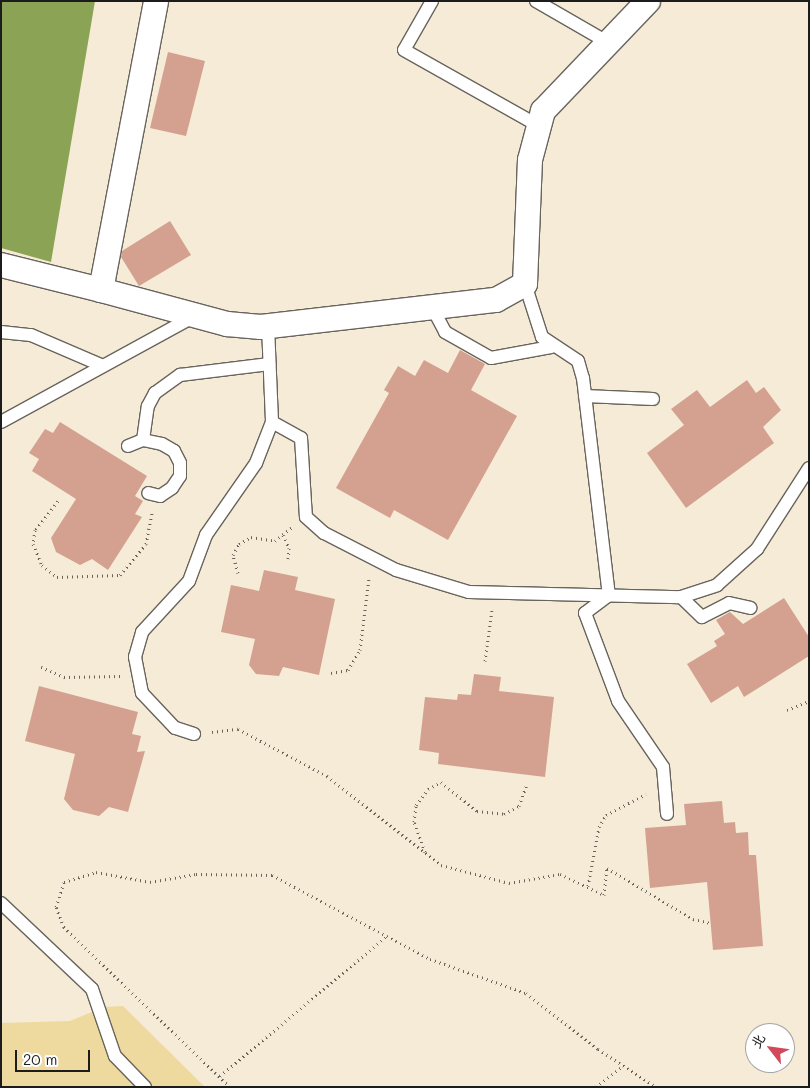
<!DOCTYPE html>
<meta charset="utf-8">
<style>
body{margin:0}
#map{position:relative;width:810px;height:1088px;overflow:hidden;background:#f5ebd7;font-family:Mali,"LXGW WenKai TC",sans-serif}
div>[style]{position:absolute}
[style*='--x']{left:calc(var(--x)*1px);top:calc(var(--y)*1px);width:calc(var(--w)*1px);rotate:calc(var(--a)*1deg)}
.forest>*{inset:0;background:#8ba354}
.sand>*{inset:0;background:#eeda9e}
.building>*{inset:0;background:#d4a190}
.path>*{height:3px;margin-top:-1.5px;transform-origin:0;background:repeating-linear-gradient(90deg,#68645d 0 1px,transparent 0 5px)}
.roads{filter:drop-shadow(1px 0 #68645d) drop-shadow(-1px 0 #68645d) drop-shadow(0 1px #68645d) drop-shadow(0 -1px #68645d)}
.service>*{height:12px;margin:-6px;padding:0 6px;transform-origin:6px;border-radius:6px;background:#fff}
.minor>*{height:24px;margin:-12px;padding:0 12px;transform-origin:12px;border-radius:12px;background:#fff}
span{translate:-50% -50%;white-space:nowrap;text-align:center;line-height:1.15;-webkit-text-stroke:4.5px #fff;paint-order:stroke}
.frame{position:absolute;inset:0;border:2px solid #1c1c1c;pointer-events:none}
.north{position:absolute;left:745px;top:1023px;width:50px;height:50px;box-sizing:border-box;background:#fff;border:1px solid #a4a4a4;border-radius:50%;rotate:300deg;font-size:14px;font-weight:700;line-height:20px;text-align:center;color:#1c1c1c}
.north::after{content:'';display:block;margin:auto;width:18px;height:22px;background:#d1495b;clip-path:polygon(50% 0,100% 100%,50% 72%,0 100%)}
.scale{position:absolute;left:15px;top:1050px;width:75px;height:22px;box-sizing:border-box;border:2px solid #1c1c1c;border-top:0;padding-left:6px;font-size:15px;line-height:18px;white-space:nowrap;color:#1c1c1c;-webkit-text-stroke:4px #fff;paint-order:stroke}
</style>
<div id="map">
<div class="forest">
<div style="clip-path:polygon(1px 1px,95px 1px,51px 262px,1px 248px)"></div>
</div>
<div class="sand">
<div style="clip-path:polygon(123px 1006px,205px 1087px,1px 1087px,1px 1023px,70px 1021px,104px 1007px)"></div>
</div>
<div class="building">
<div style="clip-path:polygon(168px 52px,205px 61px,186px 136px,150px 128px)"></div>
<div style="clip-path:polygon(170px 221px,191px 255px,139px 286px,121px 257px,122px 251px)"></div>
<div style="clip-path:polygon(460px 350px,485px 364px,471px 390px,517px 416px,448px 540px,394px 510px,390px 518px,336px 488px,389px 393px,384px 390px,398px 366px,415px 376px,424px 360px,448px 373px)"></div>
<div style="clip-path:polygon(747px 380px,756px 393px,764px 387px,781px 410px,763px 427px,774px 443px,686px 508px,647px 453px,684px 425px,671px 409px,697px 390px,710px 407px)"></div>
<div style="clip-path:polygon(60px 422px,147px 476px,135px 496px,143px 501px,135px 514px,142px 517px,108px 570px,92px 559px,80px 565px,56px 552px,51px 538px,76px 499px,32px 471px,39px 459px,29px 453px,45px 429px,53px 433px)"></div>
<div style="clip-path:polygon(264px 570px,298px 577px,295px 590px,335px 599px,319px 675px,283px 667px,279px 676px,256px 674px,249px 665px,255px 639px,221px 632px,231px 585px,259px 591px)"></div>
<div style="clip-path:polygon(784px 598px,809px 637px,809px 656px,744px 697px,738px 686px,711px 703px,687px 664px,717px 646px,714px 641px,725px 634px,716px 620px,730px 612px,743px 624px)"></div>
<div style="clip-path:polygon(474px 674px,501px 677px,499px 691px,554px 697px,545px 777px,438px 764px,439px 753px,419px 750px,425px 697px,457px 700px,458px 694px,471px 695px)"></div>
<div style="clip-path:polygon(39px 686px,138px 712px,132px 734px,141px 736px,137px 752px,145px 751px,128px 812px,109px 807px,99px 816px,73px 810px,64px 799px,75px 754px,25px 741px)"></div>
<div style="clip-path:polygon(722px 801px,724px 823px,735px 822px,736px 833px,748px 832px,749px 855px,756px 855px,763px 946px,713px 950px,707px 882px,650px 888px,645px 828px,686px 825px,684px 804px)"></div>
</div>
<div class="path">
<div style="--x:58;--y:501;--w:37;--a:128"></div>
<div style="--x:35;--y:530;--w:14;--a:98"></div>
<div style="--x:33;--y:544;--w:23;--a:67"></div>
<div style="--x:42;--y:565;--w:19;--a:39"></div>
<div style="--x:57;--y:577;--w:63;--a:-1.8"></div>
<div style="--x:120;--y:575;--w:40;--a:-50"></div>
<div style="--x:146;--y:544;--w:32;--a:-79"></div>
<div style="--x:283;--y:535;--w:14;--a:65"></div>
<div style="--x:289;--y:548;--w:11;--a:95"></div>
<div style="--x:238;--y:573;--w:19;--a:-106"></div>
<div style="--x:233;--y:555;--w:13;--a:-61"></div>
<div style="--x:239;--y:544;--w:14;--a:-30"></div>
<div style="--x:251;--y:537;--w:24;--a:9"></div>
<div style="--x:275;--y:541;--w:21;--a:-39"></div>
<div style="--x:485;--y:661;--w:51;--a:-82.2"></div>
<div style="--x:41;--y:667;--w:25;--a:23"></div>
<div style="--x:64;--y:677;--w:57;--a:-1"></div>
<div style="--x:331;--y:673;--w:17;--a:-10"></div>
<div style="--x:348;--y:670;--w:23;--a:-59"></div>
<div style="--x:360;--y:650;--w:73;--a:-82.9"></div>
<div style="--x:787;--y:710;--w:24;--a:-22"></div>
<div style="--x:212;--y:732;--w:26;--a:-7"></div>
<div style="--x:238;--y:729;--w:101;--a:27.8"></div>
<div style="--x:327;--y:776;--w:145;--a:38"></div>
<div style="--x:441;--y:865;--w:70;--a:14.8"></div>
<div style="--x:509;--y:883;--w:52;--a:-10"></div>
<div style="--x:560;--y:874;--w:49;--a:25.5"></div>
<div style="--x:604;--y:895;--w:27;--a:-84"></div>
<div style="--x:607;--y:868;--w:100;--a:30.7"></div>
<div style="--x:693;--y:919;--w:17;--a:13"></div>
<div style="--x:425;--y:852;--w:32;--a:-110"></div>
<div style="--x:414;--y:822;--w:17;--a:-83"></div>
<div style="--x:416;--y:805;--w:20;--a:-53"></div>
<div style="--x:428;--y:789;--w:15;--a:-28"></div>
<div style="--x:441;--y:782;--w:46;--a:38.9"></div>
<div style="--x:477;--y:811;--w:27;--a:6"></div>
<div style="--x:504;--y:814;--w:17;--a:-28"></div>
<div style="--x:519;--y:806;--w:23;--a:-70"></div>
<div style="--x:588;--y:886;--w:60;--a:-79.4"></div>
<div style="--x:599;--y:827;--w:14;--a:-60"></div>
<div style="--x:606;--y:815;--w:45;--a:-27.7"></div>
<div style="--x:220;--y:1076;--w:218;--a:-40"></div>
<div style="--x:230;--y:1087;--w:231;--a:-136.1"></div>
<div style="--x:64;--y:927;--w:22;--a:-112"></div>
<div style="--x:56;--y:907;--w:26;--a:-72"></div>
<div style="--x:64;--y:882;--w:34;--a:-17"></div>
<div style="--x:96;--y:872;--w:55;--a:10.5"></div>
<div style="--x:150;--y:882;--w:47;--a:-9.9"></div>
<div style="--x:196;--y:874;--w:76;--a:0.8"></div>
<div style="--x:272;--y:875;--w:179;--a:28"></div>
<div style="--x:430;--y:959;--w:102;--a:19.5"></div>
<div style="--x:526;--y:993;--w:91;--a:37.9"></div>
<div style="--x:598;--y:1049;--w:69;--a:33.2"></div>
<div style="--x:596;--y:1087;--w:34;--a:-38"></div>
</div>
<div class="roads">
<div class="service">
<div style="--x:432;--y:1;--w:56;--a:119.7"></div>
<div style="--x:404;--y:50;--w:155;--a:29.4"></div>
<div style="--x:536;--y:1;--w:82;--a:30"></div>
<div style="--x:525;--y:284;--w:56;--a:72.2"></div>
<div style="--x:542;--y:337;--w:43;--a:33.7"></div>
<div style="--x:578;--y:361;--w:18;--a:74"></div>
<div style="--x:583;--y:378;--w:219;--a:83.2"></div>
<div style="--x:609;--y:595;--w:30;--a:143"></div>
<div style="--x:585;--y:613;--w:94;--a:69.4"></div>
<div style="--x:618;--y:701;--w:80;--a:55.7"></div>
<div style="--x:663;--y:767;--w:47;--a:85.1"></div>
<div style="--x:433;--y:309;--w:26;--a:62"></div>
<div style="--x:445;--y:332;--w:53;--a:29.5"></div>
<div style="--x:491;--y:358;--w:61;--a:-10.4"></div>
<div style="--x:268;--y:326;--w:96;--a:87.6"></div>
<div style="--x:272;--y:422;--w:33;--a:29"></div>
<div style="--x:301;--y:438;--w:79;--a:86.4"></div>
<div style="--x:306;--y:517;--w:24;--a:42"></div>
<div style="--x:324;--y:533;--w:81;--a:27.2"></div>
<div style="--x:396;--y:570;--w:76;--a:16.8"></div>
<div style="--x:469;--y:592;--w:212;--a:1.4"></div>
<div style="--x:681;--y:597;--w:38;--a:-18"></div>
<div style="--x:717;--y:585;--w:54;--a:-42"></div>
<div style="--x:757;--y:549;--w:96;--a:-57.3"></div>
<div style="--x:1;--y:332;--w:30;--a:6"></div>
<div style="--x:31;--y:335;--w:78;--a:23.3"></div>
<div style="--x:585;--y:396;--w:68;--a:2.5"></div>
<div style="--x:1;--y:422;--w:221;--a:-28.7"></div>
<div style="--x:143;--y:440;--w:34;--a:-82"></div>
<div style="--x:148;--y:406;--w:15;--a:-62"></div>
<div style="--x:155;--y:393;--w:31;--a:-36"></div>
<div style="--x:180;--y:375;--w:90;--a:-7"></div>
<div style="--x:128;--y:446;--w:16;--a:-22"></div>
<div style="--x:143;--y:440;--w:19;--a:12"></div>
<div style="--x:162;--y:444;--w:14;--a:30"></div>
<div style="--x:174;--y:451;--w:13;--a:63"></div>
<div style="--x:180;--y:463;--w:13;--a:90"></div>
<div style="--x:180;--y:476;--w:14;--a:124"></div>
<div style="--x:172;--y:488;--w:14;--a:146"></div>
<div style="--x:160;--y:496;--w:12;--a:-166"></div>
<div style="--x:681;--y:597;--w:29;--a:44"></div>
<div style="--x:702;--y:617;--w:30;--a:-27"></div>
<div style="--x:729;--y:603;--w:22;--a:13"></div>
<div style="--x:194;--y:734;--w:20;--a:-162"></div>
<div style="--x:175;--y:728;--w:48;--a:-133.3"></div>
<div style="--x:142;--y:693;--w:37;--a:-101"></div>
<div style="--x:135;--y:657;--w:26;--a:-74"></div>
<div style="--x:142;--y:632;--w:69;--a:-47.3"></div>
<div style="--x:189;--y:581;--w:49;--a:-69.7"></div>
<div style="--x:206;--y:535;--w:88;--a:-55.2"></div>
<div style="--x:256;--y:463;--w:44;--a:-68.7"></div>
<div style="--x:1;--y:903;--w:125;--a:43.4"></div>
<div style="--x:92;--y:989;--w:71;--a:71.1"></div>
<div style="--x:115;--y:1056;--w:43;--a:45.9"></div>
</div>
<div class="minor">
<div style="--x:1;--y:265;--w:103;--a:14"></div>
<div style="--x:101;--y:290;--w:294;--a:-79.2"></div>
<div style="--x:101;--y:290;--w:131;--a:15.1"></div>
<div style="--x:227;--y:324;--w:34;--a:5"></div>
<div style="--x:261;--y:327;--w:237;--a:-6.6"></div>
<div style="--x:496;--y:300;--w:33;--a:-29"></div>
<div style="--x:525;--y:284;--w:124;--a:-87.7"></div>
<div style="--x:530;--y:160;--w:51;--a:-75.1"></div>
<div style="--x:543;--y:111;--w:152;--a:-46.3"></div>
</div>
</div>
<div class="frame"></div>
<div class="north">北</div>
<div class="scale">20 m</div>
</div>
